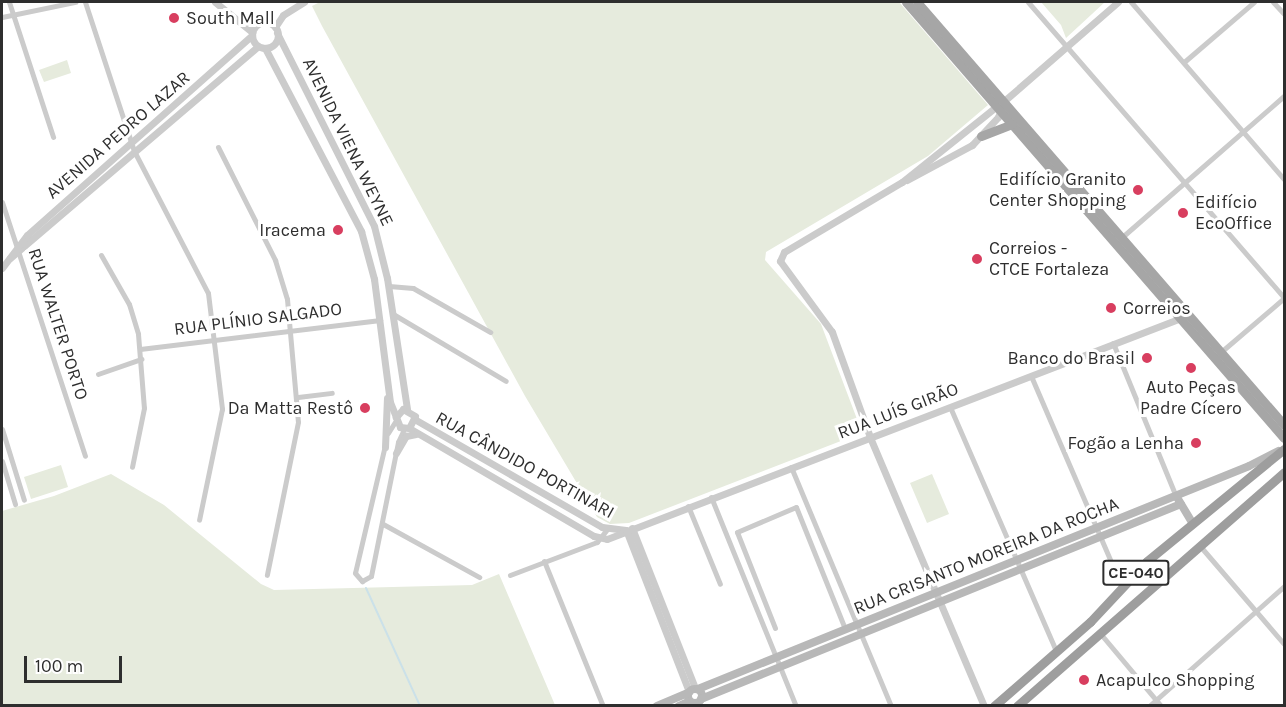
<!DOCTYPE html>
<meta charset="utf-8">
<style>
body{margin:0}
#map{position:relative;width:1286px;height:707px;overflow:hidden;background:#fff;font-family:Karla,sans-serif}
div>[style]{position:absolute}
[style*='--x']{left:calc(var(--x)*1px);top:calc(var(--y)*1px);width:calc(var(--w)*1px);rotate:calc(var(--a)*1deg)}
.green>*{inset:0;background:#e6ebdd}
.stream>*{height:2px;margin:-1px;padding:0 1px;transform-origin:1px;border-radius:1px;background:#cbe1e9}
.minor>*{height:5px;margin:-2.5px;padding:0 2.5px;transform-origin:2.5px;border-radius:2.5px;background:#cbcbcb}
.tertiary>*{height:7px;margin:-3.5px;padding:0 3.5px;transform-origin:3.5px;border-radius:3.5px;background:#cbcbcb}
.tertiary>.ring{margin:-3.5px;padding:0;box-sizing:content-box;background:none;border:7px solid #cbcbcb;border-radius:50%}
.secondary>*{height:8px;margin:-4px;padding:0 4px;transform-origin:4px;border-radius:4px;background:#b8b8b8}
.secondary>.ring{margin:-4px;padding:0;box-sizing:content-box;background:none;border:8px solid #b8b8b8;border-radius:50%}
.primary>*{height:9px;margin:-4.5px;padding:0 4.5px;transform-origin:4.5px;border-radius:4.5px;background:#a6a6a6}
.trunk>*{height:9px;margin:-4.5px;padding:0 4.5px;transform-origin:4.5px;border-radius:4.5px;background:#9e9e9e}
.dots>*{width:16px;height:16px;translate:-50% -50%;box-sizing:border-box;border:3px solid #fff;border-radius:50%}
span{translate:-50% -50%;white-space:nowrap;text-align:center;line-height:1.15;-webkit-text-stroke:6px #fff;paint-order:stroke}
.shield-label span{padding:2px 4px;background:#fff;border:2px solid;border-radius:4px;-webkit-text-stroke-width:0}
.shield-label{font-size:16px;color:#2e2e2e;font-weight:700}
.poi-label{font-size:18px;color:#2e2e2e}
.left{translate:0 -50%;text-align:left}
.right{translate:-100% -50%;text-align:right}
.street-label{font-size:18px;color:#2e2e2e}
.frame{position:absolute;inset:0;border:3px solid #2e2e2e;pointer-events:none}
.scale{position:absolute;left:24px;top:656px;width:98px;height:27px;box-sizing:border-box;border:3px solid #2e2e2e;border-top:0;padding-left:8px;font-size:18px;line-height:21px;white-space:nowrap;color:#2e2e2e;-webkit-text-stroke:4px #fff;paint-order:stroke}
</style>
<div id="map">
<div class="green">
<div style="clip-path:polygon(320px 2px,899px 2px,988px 105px,928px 156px,766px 252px,765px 260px,821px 324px,860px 427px,859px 434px,629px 523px,610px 524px,597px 517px,525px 396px,322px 26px,312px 6px)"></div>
<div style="clip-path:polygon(1041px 2px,1105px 2px,1066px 38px,1061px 25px)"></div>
<div style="clip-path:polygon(67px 60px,71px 73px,44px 82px,39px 70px)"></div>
<div style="clip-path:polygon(61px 465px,68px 487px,31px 499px,24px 477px)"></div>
<div style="clip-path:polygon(111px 474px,164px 505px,261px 584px,274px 590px,472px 585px,499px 574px,555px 705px,2px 705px,2px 511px,54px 496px)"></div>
<div style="clip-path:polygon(932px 474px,949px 514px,927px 523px,910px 483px)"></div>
</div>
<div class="stream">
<div style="--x:366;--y:588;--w:130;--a:65.4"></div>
</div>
<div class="minor">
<div style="--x:9;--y:2;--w:142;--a:71.9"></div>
<div style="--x:85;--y:2;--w:157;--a:71.8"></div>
<div style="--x:134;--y:151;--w:160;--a:62.5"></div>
<div style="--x:208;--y:293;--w:117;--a:83.1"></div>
<div style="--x:222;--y:409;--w:113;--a:101.7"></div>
<div style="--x:1028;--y:2;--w:391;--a:49.1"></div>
<div style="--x:1131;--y:2;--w:234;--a:49.2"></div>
<div style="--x:1273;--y:2;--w:16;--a:47"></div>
<div style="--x:2;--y:17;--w:75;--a:-11.6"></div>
<div style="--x:1184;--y:62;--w:92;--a:-40.6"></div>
<div style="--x:218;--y:147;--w:127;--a:63.2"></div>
<div style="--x:275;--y:260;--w:41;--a:72.9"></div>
<div style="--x:287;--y:299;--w:123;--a:84.9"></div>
<div style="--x:298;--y:422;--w:156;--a:101.5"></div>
<div style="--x:2;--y:202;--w:267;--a:71.9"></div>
<div style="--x:1121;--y:238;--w:216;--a:-41.1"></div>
<div style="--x:101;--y:255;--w:56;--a:60.3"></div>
<div style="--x:129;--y:304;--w:31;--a:73"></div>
<div style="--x:138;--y:334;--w:74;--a:85.4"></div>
<div style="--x:144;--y:408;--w:60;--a:101.5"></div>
<div style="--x:389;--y:286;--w:24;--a:5"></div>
<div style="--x:413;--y:288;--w:89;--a:29.7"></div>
<div style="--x:393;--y:314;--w:131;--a:30.7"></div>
<div style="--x:1113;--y:343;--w:163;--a:67.7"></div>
<div style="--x:140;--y:349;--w:242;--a:-6.9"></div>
<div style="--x:1222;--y:351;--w:82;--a:-40.5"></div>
<div style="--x:98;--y:374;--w:46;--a:-19.2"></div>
<div style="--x:1031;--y:376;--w:230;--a:66.7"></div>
<div style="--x:298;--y:397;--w:34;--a:-7"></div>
<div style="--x:950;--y:407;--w:266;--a:66.5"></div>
<div style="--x:2;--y:429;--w:74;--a:72.8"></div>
<div style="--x:388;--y:433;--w:15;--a:-58"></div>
<div style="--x:385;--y:445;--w:131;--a:103.2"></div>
<div style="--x:355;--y:573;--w:11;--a:49"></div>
<div style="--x:362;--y:581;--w:10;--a:-29"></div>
<div style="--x:371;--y:576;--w:137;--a:-78.6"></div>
<div style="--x:398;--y:442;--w:14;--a:-65"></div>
<div style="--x:2;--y:461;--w:45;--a:73.2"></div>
<div style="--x:791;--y:467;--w:259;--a:67.3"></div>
<div style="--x:711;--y:497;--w:226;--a:67.9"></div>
<div style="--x:688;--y:506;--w:84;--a:67.7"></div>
<div style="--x:383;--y:524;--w:110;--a:28.9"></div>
<div style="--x:1200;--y:546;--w:129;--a:49.4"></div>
<div style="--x:544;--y:561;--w:157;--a:67.9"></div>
<div style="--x:510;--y:575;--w:93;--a:-20.8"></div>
<div style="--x:597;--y:542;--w:16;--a:-52"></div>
<div style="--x:775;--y:628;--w:103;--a:-111.6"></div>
<div style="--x:737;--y:532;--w:64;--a:-23"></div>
<div style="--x:796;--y:507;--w:131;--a:68.1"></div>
<div style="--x:1099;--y:632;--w:97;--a:50"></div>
<div style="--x:1149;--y:706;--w:181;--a:-41.6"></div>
</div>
<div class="tertiary">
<div style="--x:215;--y:2;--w:48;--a:39"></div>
<div class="ring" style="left:252px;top:22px;width:19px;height:19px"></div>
<div style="--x:275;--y:27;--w:14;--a:-56"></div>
<div style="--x:283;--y:15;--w:25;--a:-32"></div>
<div style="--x:277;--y:33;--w:216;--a:63.3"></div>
<div style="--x:374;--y:226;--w:54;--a:76"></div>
<div style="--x:387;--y:278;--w:133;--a:81.3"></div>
<div style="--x:265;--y:48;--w:207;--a:62.3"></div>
<div style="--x:361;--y:231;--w:50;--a:74.8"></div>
<div style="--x:374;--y:279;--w:124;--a:82.6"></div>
<div style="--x:390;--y:402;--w:16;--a:68"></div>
<div style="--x:907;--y:180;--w:74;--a:-28.3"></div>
<div style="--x:972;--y:145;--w:38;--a:-47"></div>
<div style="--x:998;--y:117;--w:17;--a:-69"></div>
<div style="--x:1004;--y:101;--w:151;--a:-41"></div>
<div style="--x:10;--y:258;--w:326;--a:-40.5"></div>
<div style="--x:2;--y:268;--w:41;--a:-52.9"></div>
<div style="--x:27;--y:235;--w:301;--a:-41.6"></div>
<div style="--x:416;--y:420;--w:215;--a:29.9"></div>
<div style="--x:602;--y:527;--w:24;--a:7"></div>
<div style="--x:409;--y:428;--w:13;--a:-63"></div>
<div style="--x:415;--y:416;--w:14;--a:-150"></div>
<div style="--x:403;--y:409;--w:11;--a:131"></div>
<div style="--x:396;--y:417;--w:11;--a:68"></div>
<div style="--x:400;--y:427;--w:9;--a:6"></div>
<div style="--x:409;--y:428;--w:214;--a:30.3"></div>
<div style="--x:594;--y:536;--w:13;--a:13"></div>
<div style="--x:607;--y:539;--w:615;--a:-21.06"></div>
<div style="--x:385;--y:447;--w:49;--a:-87.7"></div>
<div style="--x:396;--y:453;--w:20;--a:-60"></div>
<div style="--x:406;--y:436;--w:10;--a:-11"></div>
<div style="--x:632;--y:528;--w:172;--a:68.5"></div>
<div style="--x:626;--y:530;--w:174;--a:68.7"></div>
<div style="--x:984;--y:706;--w:292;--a:-113"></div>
<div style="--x:870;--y:437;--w:112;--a:-109.9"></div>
<div style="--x:832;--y:332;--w:88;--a:-126.2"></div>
<div style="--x:780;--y:261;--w:10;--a:-66"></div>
<div style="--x:784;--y:252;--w:137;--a:-30.7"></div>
<div style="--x:902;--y:182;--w:122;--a:-38.7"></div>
</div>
<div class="secondary">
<div style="--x:1178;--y:499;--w:29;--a:59"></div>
<div class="ring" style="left:688px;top:689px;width:6px;height:6px"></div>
<div style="--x:698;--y:689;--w:594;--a:-22.03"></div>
<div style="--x:1249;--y:466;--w:33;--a:-27"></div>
<div style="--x:701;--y:699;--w:518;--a:-22.11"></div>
<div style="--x:657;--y:706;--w:34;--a:-23"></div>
<div style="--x:679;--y:706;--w:12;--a:-24"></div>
</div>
<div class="primary">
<div style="--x:906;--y:2;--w:577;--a:49.08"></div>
<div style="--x:917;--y:2;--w:560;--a:49.05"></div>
<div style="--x:981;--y:136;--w:33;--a:-21"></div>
</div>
<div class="trunk">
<div style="--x:1143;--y:568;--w:17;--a:-10"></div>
<div style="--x:1160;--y:565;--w:15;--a:90"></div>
<div style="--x:994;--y:706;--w:128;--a:-41.2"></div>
<div style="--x:1090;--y:622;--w:83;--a:-46.9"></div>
<div style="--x:1147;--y:561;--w:177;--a:-39.3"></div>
<div style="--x:1017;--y:706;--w:355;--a:-41.2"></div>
</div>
<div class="dots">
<div style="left:174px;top:18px;background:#d83e5f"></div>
<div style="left:1138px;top:190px;background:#d83e5f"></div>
<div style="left:1183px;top:213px;background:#d83e5f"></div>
<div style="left:338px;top:230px;background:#d83e5f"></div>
<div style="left:977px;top:259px;background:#d83e5f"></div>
<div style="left:1111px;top:308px;background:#d83e5f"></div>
<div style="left:1147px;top:358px;background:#d83e5f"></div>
<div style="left:1191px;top:368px;background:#d83e5f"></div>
<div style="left:365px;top:408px;background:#d83e5f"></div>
<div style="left:1196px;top:443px;background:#d83e5f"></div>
<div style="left:1084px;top:680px;background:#d83e5f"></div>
</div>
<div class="shield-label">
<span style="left:1136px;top:573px">CE-040</span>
</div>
<div class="poi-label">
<span class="left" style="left:186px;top:18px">South Mall</span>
<span class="right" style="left:1126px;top:190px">Edifício Granito<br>Center Shopping</span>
<span class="left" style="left:1195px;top:213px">Edifício<br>EcoOffice</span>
<span class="right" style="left:326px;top:230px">Iracema</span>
<span class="left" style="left:989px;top:259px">Correios -<br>CTCE Fortaleza</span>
<span class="left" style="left:1123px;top:308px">Correios</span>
<span class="right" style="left:1135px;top:358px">Banco do Brasil</span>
<span style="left:1191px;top:398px">Auto Peças<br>Padre Cícero</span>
<span class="right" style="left:353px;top:408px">Da Matta Restô</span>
<span class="right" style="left:1184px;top:443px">Fogão a Lenha</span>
<span class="left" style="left:1096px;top:680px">Acapulco Shopping</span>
</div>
<div class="street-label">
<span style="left:118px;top:135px;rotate:-41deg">AVENIDA PEDRO LAZAR</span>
<span style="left:348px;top:142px;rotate:64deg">AVENIDA VIENA WEYNE</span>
<span style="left:258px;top:319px;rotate:-7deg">RUA PLÍNIO SALGADO</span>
<span style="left:58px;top:324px;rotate:72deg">RUA WALTER PORTO</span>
<span style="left:898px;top:411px;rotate:-21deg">RUA LUÍS GIRÃO</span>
<span style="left:525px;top:465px;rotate:29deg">RUA CÂNDIDO PORTINARI</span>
<span style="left:986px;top:556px;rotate:-22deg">RUA CRISANTO MOREIRA DA ROCHA</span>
</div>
<div class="frame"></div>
<div class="scale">100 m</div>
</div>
